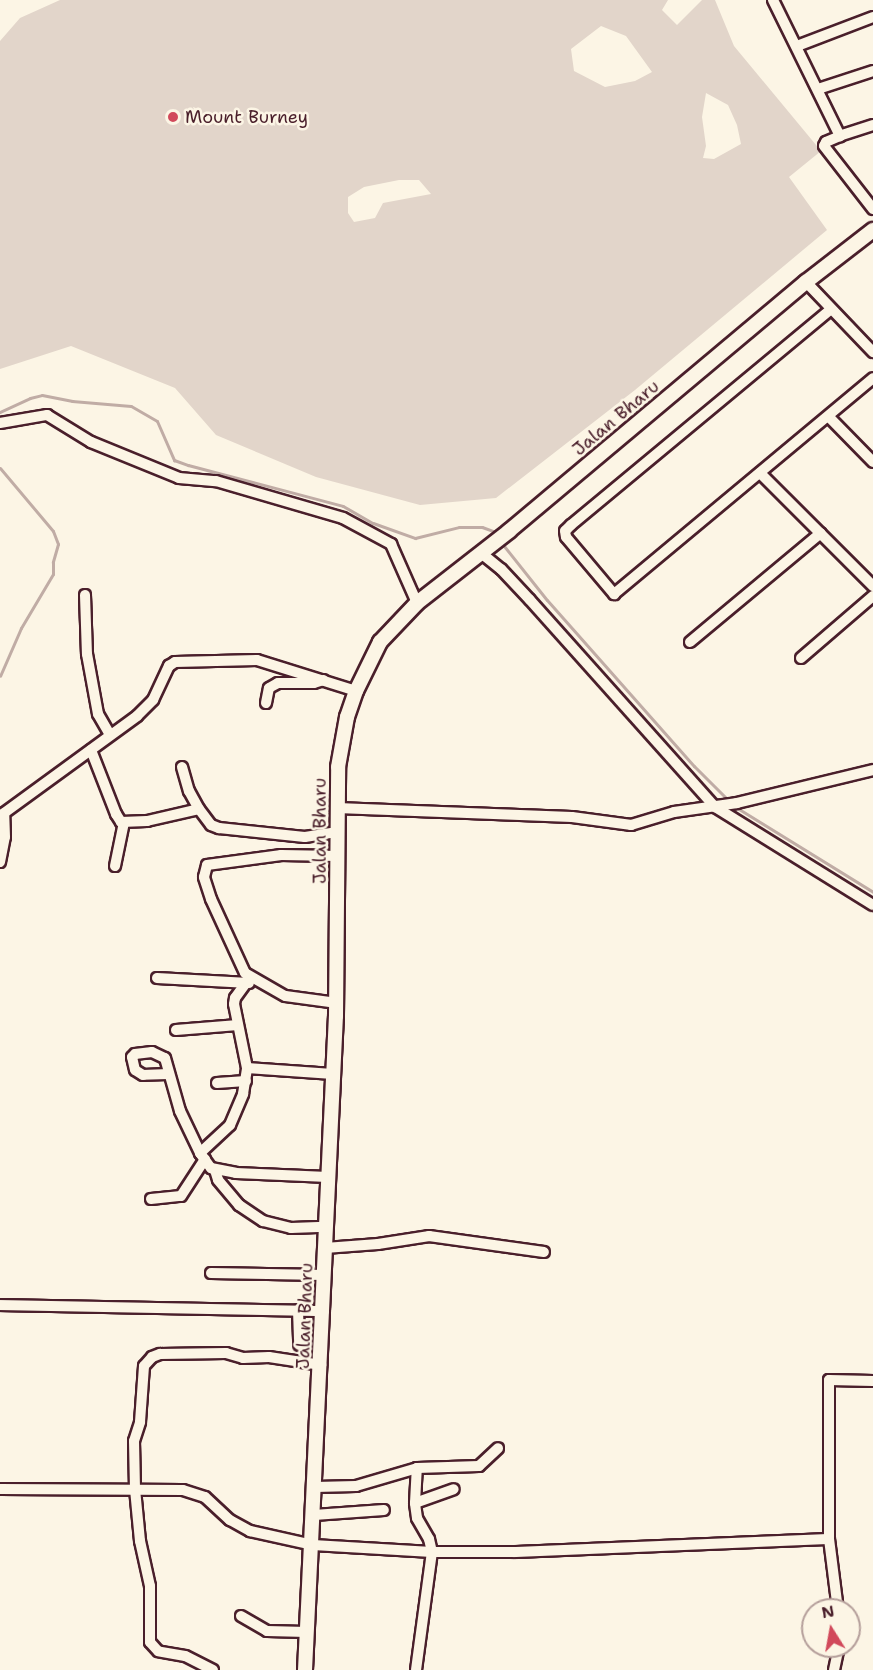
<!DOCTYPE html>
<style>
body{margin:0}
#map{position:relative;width:873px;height:1670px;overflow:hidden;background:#fcf5e5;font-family:"Shantell Sans",sans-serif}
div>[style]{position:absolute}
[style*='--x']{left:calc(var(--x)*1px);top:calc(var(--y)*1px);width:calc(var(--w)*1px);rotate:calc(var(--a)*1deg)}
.green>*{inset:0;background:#e2d5ca}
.stream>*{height:3px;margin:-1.5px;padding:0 1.5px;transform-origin:1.5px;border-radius:1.5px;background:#c0aca5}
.roads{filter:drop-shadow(2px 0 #4a1f2b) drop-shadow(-2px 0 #4a1f2b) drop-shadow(0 2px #4a1f2b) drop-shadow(0 -2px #4a1f2b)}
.street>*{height:10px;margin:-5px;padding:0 5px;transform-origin:5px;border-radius:5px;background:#fcf5e5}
.secondary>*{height:14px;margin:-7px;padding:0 7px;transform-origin:7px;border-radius:7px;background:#fcf5e5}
.dots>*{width:16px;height:16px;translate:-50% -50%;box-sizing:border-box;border:3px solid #fcf5e5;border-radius:50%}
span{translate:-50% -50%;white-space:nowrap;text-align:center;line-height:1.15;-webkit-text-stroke:5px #fcf5e5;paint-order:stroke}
.poi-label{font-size:18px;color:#4a1f2b}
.left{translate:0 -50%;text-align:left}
.street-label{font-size:18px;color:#4a1f2b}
.north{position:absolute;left:801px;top:1598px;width:60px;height:60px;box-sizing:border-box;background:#fcf5e5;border:2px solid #b59f9b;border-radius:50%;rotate:349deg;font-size:16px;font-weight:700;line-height:24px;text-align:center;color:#4a1f2b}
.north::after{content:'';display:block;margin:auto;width:21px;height:27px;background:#d1495b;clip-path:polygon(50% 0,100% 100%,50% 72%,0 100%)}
</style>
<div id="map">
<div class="green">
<div style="clip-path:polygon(evenodd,60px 0,668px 0,662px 10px,677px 25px,702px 0,715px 0,734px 46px,821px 151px,789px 177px,827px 230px,635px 390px,496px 498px,420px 505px,316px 477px,216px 435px,175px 388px,71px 346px,0 369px,0 41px,20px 18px,60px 0,601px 26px,626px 36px,652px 72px,635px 81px,605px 87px,574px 71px,571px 49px,601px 26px,60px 0,706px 93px,728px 105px,737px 125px,741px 144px,714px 159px,703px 158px,706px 146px,702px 117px,706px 93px,60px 0,399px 180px,419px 180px,431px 194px,383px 203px,375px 218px,354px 222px,348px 213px,348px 197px,364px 187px,399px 180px)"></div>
</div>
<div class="stream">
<div style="--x:0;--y:412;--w:33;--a:-25"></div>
<div style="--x:30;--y:398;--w:12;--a:-14"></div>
<div style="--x:42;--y:395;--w:31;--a:11"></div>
<div style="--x:72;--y:401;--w:59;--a:4.8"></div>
<div style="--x:131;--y:406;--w:30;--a:30"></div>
<div style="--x:157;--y:421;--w:43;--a:66.4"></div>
<div style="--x:174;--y:460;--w:15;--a:20"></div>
<div style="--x:188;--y:465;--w:160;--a:14.8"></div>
<div style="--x:343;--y:506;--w:34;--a:30"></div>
<div style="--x:373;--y:523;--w:45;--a:19.7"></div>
<div style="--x:415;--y:538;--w:45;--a:-14"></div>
<div style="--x:459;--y:527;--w:23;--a:0"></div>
<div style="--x:482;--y:527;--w:12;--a:20"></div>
<div style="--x:493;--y:531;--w:6;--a:59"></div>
<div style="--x:0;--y:468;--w:82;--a:49.9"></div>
<div style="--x:53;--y:531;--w:14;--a:69"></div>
<div style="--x:58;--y:544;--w:19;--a:106"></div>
<div style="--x:53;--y:562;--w:12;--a:90"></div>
<div style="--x:53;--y:574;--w:63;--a:120.7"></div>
<div style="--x:21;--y:628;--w:52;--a:113.6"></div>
<div style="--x:500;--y:541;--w:75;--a:51.5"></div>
<div style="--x:547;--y:600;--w:222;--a:48.5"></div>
<div style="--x:694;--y:766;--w:51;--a:45"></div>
<div style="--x:734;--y:806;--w:163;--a:31.7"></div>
</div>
<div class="roads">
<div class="street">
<div style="--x:773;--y:0;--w:152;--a:63.8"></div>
<div style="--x:797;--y:46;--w:81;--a:-20.9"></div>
<div style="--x:818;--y:89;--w:58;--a:-18.1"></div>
<div style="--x:873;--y:125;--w:35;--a:162"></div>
<div style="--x:840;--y:136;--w:15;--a:157"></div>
<div style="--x:826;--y:142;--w:4;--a:117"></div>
<div style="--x:824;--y:146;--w:80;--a:52.1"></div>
<div style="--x:806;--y:282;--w:97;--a:46.3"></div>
<div style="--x:830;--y:310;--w:337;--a:140.3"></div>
<div style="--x:571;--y:525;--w:8;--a:135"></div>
<div style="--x:565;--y:531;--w:6;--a:81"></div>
<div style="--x:566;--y:537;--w:75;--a:49.9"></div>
<div style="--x:614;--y:594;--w:337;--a:-39.8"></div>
<div style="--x:829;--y:417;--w:63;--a:45.6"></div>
<div style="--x:0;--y:423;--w:48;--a:-9.7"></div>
<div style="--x:47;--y:415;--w:52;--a:31.5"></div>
<div style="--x:91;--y:442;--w:95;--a:22.2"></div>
<div style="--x:179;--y:478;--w:37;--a:5"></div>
<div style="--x:216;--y:481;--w:132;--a:16.2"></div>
<div style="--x:343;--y:518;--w:55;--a:28.4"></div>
<div style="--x:391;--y:544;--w:64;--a:66.2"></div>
<div style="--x:760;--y:473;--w:160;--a:45"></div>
<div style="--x:481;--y:553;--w:26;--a:39"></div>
<div style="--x:501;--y:569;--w:42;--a:46.9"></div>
<div style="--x:530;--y:600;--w:278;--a:48.2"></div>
<div style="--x:715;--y:807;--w:186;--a:31.8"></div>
<div style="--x:85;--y:595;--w:59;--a:88.1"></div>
<div style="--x:87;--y:654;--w:61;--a:79.6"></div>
<div style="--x:98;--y:714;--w:24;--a:60"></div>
<div style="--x:690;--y:642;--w:170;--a:-39.8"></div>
<div style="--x:801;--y:658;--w:95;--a:-40.7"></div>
<div style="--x:266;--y:703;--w:15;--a:-79"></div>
<div style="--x:269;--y:688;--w:10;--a:-29"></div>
<div style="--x:278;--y:683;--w:36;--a:0"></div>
<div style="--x:314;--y:683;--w:10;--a:-17"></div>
<div style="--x:91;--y:750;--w:69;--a:68.7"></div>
<div style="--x:116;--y:814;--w:9;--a:58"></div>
<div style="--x:121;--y:822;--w:26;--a:-2"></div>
<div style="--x:147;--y:821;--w:53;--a:-13"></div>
<div style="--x:199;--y:809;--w:20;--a:53"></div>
<div style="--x:211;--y:825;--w:9;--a:21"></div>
<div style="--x:219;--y:828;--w:86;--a:6"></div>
<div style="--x:305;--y:837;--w:33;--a:-9"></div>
<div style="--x:182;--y:767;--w:25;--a:74"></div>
<div style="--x:189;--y:791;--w:21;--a:61"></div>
<div style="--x:337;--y:808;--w:235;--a:2.2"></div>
<div style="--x:572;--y:817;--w:60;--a:7.7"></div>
<div style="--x:631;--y:825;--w:45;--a:-16.8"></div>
<div style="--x:674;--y:812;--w:64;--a:-8.1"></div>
<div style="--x:737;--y:803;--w:140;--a:-13.6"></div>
<div style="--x:0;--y:816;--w:170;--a:-36.1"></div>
<div style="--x:137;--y:716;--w:23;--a:-45"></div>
<div style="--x:153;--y:700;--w:38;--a:-65"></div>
<div style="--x:169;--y:666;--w:7;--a:-34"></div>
<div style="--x:175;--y:662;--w:82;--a:-1.4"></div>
<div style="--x:257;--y:660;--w:104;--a:17.4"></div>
<div style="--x:0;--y:862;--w:25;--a:-79"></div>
<div style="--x:5;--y:837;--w:24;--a:-92"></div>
<div style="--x:115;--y:866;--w:45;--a:-78.4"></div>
<div style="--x:157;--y:978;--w:92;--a:3.1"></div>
<div style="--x:337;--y:1003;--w:52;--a:-172.3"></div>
<div style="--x:285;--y:996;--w:46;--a:-150.1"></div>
<div style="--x:245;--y:973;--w:81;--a:-114.7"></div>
<div style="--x:211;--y:899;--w:23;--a:-108"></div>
<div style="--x:204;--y:877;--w:12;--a:-76"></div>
<div style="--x:207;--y:865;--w:75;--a:-7.7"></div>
<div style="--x:281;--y:855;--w:57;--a:1"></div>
<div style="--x:176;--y:1030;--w:62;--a:-4.6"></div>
<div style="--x:247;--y:1068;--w:86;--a:4"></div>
<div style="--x:168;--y:1074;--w:25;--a:178"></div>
<div style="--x:143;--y:1075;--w:9;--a:-148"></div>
<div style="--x:135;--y:1070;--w:13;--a:-103"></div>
<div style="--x:132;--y:1057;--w:4;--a:-45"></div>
<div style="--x:135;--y:1054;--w:17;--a:-7"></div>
<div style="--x:152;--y:1052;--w:14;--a:25"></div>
<div style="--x:165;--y:1058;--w:55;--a:74.2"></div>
<div style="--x:180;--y:1111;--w:47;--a:64.5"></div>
<div style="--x:200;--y:1153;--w:19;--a:54"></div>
<div style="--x:211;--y:1168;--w:25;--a:11"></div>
<div style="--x:236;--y:1173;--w:92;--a:2.5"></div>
<div style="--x:217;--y:1083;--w:29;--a:-4"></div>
<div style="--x:200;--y:1153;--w:41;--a:-43"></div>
<div style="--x:230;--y:1125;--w:34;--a:-67"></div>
<div style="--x:243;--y:1094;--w:26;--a:-81"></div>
<div style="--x:247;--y:1068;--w:65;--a:-101.5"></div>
<div style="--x:234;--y:1004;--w:6;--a:-81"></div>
<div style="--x:235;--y:998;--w:17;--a:-54"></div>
<div style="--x:215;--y:1170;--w:10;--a:73"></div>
<div style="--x:218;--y:1180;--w:33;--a:50"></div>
<div style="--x:239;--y:1205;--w:29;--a:34"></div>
<div style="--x:263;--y:1221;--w:29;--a:14"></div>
<div style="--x:291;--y:1228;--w:34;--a:-2"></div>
<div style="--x:151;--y:1199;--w:30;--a:-6"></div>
<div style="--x:181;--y:1196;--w:44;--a:-57"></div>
<div style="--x:325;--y:1248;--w:53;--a:-4.3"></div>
<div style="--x:378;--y:1244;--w:52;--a:-8.9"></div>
<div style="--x:429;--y:1236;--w:116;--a:7.9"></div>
<div style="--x:211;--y:1273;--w:113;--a:1"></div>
<div style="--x:0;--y:1305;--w:324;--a:1.1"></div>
<div style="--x:298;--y:1310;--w:35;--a:88"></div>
<div style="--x:315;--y:1487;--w:41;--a:-1.4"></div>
<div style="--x:356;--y:1486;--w:64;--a:-16.4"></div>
<div style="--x:417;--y:1468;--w:62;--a:-1.8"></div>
<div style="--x:479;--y:1466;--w:26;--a:-43"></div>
<div style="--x:0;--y:1489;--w:183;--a:0.3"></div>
<div style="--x:183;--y:1490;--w:23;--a:18"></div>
<div style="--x:205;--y:1497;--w:34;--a:43"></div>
<div style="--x:230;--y:1520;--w:23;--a:29"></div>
<div style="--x:250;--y:1531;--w:65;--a:12.5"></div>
<div style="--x:313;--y:1545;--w:119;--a:3.4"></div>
<div style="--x:432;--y:1552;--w:83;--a:0"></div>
<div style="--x:515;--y:1552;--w:314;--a:-2.4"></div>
<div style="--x:415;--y:1503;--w:35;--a:-87"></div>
<div style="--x:314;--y:1515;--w:70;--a:-4.1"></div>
<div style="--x:838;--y:1610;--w:72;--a:-97.2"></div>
<div style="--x:829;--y:1539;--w:159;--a:-90"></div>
<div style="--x:829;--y:1380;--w:44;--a:1.3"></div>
<div style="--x:241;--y:1616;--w:30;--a:30"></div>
<div style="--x:267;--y:1631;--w:40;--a:1.4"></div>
<div style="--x:213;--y:1670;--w:31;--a:-153"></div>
<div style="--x:185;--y:1656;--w:27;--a:-170"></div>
<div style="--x:158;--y:1651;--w:12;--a:-132"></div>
<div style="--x:150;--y:1642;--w:56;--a:-90"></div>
<div style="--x:150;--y:1586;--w:46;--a:-102.5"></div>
<div style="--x:140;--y:1541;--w:52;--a:-95.5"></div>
<div style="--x:135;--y:1489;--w:48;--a:-91.2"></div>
<div style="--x:134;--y:1441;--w:20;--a:-72"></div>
<div style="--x:140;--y:1422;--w:56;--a:-85.9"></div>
<div style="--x:144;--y:1366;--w:12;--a:-48"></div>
<div style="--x:152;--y:1357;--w:9;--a:-21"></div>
<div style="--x:160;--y:1354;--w:66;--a:-0.9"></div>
<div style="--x:226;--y:1353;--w:18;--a:16"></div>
<div style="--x:243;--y:1358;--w:26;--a:-2"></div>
<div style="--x:269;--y:1357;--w:53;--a:8.7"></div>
<div style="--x:416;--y:1670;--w:119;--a:-82.3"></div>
<div style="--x:432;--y:1552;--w:13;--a:-103"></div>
<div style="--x:429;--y:1539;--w:24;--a:-120"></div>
<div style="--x:417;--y:1518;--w:15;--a:-98"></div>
<div style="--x:415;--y:1503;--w:41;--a:-19.7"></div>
<div style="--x:834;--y:1670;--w:25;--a:-78"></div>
</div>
<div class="secondary">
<div style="--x:305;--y:1670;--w:655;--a:-87.29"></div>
<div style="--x:336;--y:1016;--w:249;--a:-89.5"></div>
<div style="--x:338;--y:767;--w:51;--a:-79.8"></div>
<div style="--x:347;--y:717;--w:28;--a:-71"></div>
<div style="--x:356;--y:691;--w:55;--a:-63.9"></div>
<div style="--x:380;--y:642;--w:54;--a:-46.5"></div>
<div style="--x:417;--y:603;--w:117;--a:-38"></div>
<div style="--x:509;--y:531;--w:388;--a:-40"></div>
<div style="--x:806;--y:282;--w:85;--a:-37.8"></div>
</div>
</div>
<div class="dots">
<div style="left:173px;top:117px;background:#d1495b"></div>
</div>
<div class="poi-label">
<span class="left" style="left:185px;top:117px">Mount Burney</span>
</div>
<div class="street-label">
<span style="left:616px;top:418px;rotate:-40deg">Jalan Bharu</span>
<span style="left:320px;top:831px;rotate:-90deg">Jalan Bharu</span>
<span style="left:305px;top:1316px;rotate:-88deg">Jalan Bharu</span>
</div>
<div class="north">N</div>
</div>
